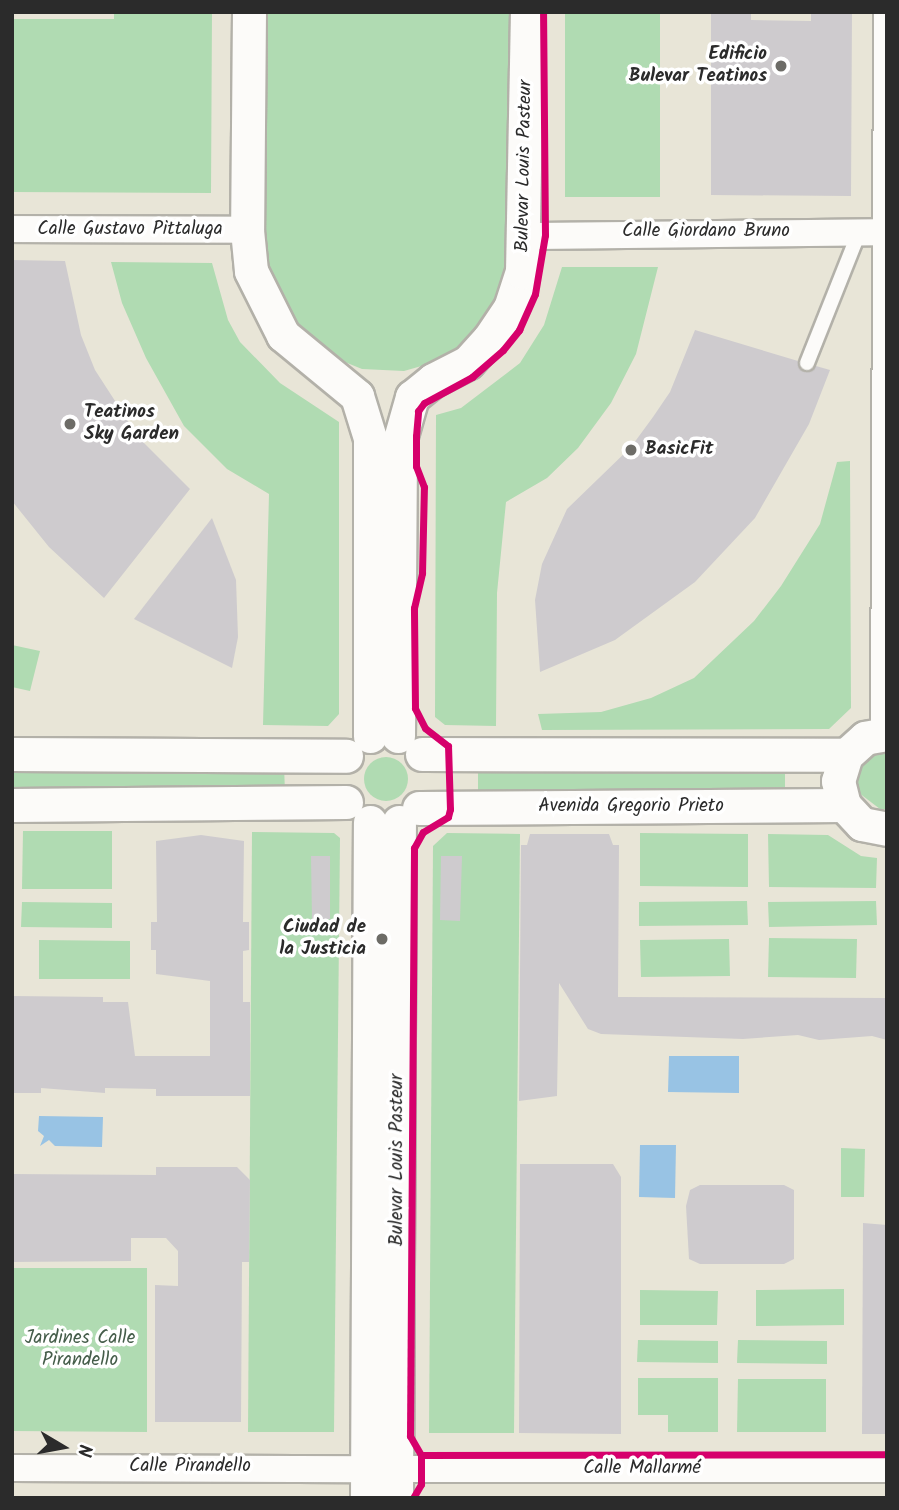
<!DOCTYPE html>
<meta charset="utf-8">
<style>
body{margin:0}
#map{position:relative;width:899px;height:1510px;overflow:hidden;background:#e8e5d7;font-family:Kalam,sans-serif}
div>[style]{position:absolute}
[style*='--x']{left:calc(var(--x)*1px);top:calc(var(--y)*1px);width:calc(var(--w)*1px);rotate:calc(var(--a)*1deg)}
.green>*{inset:0;background:#b0dbb2}
.round{border-radius:50%}
.water>*{inset:0;background:#98c3e4}
.building>*{inset:0;background:#cecbce}
.roads{filter:drop-shadow(2px 0 #b3b1a9) drop-shadow(-2px 0 #b3b1a9) drop-shadow(0 2px #b3b1a9) drop-shadow(0 -2px #b3b1a9)}
.service>*{height:14px;margin:-7px;padding:0 7px;transform-origin:7px;border-radius:7px;background:#fcfbf9}
.minor>*{height:26px;margin:-13px;padding:0 13px;transform-origin:13px;border-radius:13px;background:#fcfbf9}
.tertiary>*{height:33px;margin:-16.5px;padding:0 16.5px;transform-origin:16.5px;border-radius:16.5px;background:#fcfbf9}
.cycleway>*{height:7px;margin:-3.5px;padding:0 3.5px;transform-origin:3.5px;border-radius:3.5px;background:#d6006c}
.dots>*{width:19px;height:19px;translate:-50% -50%;box-sizing:border-box;border:4px solid #fff;border-radius:50%}
span{translate:-50% -50%;white-space:nowrap;text-align:center;line-height:1.15;-webkit-text-stroke:7px #fff;paint-order:stroke}
.poi-label{font-size:19px;color:#2b2b2b;font-weight:700}
.right{translate:-100% -50%;text-align:right}
.left{translate:0 -50%;text-align:left}
.street-label{font-size:19px;color:#2b2b2b}
.park-label{font-size:19px;color:#455d4a}
.frame{position:absolute;inset:0;border:14px solid #2b2b2b;pointer-events:none}
.north{position:absolute;left:28px;top:1412px;width:70px;height:70px;-webkit-text-stroke:5px #fff;paint-order:stroke;rotate:100deg;font-size:19px;font-weight:700;line-height:28px;text-align:center;color:#2b2b2b}
.north::after{content:'';display:block;margin:auto;width:24px;height:32px;background:#2b2b2b;clip-path:polygon(50% 0,100% 100%,50% 72%,0 100%)}
</style>
<div id="map">
<div class="green">
<div style="clip-path:polygon(114px 12px,212px 12px,211px 193px,12px 192px,12px 19px,114px 19px)"></div>
<div style="clip-path:polygon(265px 12px,512px 12px,510px 278px,480px 334px,446px 359px,404px 371px,362px 369px,320px 352px,287px 323px,264px 265px)"></div>
<div style="clip-path:polygon(565px 12px,660px 12px,660px 197px,565px 197px)"></div>
<div style="clip-path:polygon(111px 262px,212px 263px,228px 320px,240px 342px,280px 383px,339px 422px,339px 714px,328px 726px,263px 725px,269px 494px,227px 469px,184px 426px,146px 358px,122px 303px)"></div>
<div style="clip-path:polygon(562px 267px,658px 267px,636px 354px,611px 403px,578px 448px,547px 478px,506px 502px,497px 593px,496px 726px,445px 725px,435px 717px,436px 415px,461px 408px,520px 363px,544px 325px)"></div>
<div style="clip-path:polygon(850px 461px,851px 708px,829px 729px,542px 730px,538px 714px,601px 712px,651px 698px,694px 678px,754px 621px,781px 586px,820px 524px,837px 462px)"></div>
<div style="clip-path:polygon(12px 645px,40px 651px,30px 691px,12px 687px)"></div>
<div style="clip-path:polygon(887px 752px,887px 809px,880px 809px,859px 793px,857px 775px,867px 758px)"></div>
<div class="round" style="left:364px;top:757px;width:44px;height:44px"></div>
<div style="clip-path:polygon(12px 765px,284px 765px,285px 793px,12px 791px)"></div>
<div style="clip-path:polygon(478px 766px,785px 767px,785px 795px,478px 794px)"></div>
<div style="clip-path:polygon(23px 831px,112px 831px,112px 889px,22px 889px)"></div>
<div style="clip-path:polygon(252px 832px,334px 833px,340px 838px,334px 1432px,248px 1432px)"></div>
<div style="clip-path:polygon(447px 833px,520px 834px,514px 1433px,429px 1433px,433px 846px)"></div>
<div style="clip-path:polygon(640px 833px,748px 834px,748px 887px,640px 886px)"></div>
<div style="clip-path:polygon(768px 834px,828px 835px,861px 856px,877px 858px,876px 888px,769px 887px)"></div>
<div style="clip-path:polygon(747px 901px,748px 925px,639px 926px,639px 902px)"></div>
<div style="clip-path:polygon(876px 901px,877px 925px,769px 927px,768px 902px)"></div>
<div style="clip-path:polygon(22px 902px,112px 903px,112px 928px,21px 927px)"></div>
<div style="clip-path:polygon(769px 938px,857px 939px,856px 978px,768px 977px)"></div>
<div style="clip-path:polygon(729px 939px,730px 976px,641px 977px,640px 940px)"></div>
<div style="clip-path:polygon(39px 940px,130px 941px,130px 979px,39px 979px)"></div>
<div style="clip-path:polygon(841px 1148px,865px 1149px,864px 1197px,841px 1197px)"></div>
<div style="clip-path:polygon(12px 1268px,147px 1268px,147px 1432px,12px 1431px)"></div>
<div style="clip-path:polygon(844px 1289px,844px 1325px,756px 1326px,756px 1290px)"></div>
<div style="clip-path:polygon(640px 1290px,718px 1291px,717px 1325px,640px 1325px)"></div>
<div style="clip-path:polygon(638px 1340px,718px 1341px,718px 1363px,637px 1362px)"></div>
<div style="clip-path:polygon(738px 1340px,827px 1341px,827px 1364px,737px 1363px)"></div>
<div style="clip-path:polygon(638px 1378px,718px 1378px,718px 1432px,668px 1432px,668px 1415px,638px 1415px)"></div>
<div style="clip-path:polygon(738px 1379px,826px 1379px,826px 1432px,737px 1432px)"></div>
</div>
<div class="water">
<div style="clip-path:polygon(669px 1056px,739px 1056px,739px 1093px,668px 1092px)"></div>
<div style="clip-path:polygon(39px 1116px,103px 1117px,102px 1147px,55px 1146px,49px 1140px,40px 1146px,44px 1136px,38px 1131px)"></div>
<div style="clip-path:polygon(640px 1145px,676px 1145px,675px 1198px,639px 1197px)"></div>
</div>
<div class="building">
<div style="clip-path:polygon(711px 12px,751px 12px,751px 20px,811px 21px,811px 12px,852px 12px,851px 196px,711px 195px)"></div>
<div style="clip-path:polygon(12px 260px,65px 261px,81px 335px,95px 370px,139px 438px,190px 489px,104px 598px,49px 547px,12px 501px)"></div>
<div style="clip-path:polygon(695px 330px,798px 361px,804px 372px,816px 366px,830px 370px,809px 424px,755px 518px,695px 582px,615px 640px,540px 672px,535px 600px,542px 564px,567px 509px,631px 447px,653px 417px,670px 392px)"></div>
<div style="clip-path:polygon(212px 518px,236px 580px,238px 637px,232px 668px,134px 619px)"></div>
<div style="clip-path:polygon(530px 834px,609px 834px,613px 845px,619px 845px,618px 997px,887px 998px,887px 1040px,872px 1036px,819px 1040px,798px 1035px,743px 1039px,601px 1034px,588px 1029px,559px 983px,557px 1096px,519px 1101px,521px 845px,527px 845px)"></div>
<div style="clip-path:polygon(201px 835px,244px 841px,243px 922px,249px 922px,249px 950px,243px 951px,243px 1002px,250px 1002px,250px 1096px,156px 1096px,156px 1089px,105px 1088px,105px 1093px,41px 1088px,41px 1093px,13px 1093px,12px 996px,103px 997px,103px 1002px,128px 1002px,135px 1056px,210px 1056px,210px 981px,156px 974px,156px 950px,151px 950px,151px 922px,157px 922px,156px 841px)"></div>
<div style="clip-path:polygon(311px 856px,330px 856px,330px 919px,312px 919px)"></div>
<div style="clip-path:polygon(441px 856px,462px 856px,460px 921px,440px 920px)"></div>
<div style="clip-path:polygon(520px 1164px,613px 1164px,621px 1177px,621px 1434px,519px 1433px)"></div>
<div style="clip-path:polygon(156px 1167px,237px 1167px,250px 1180px,249px 1262px,242px 1262px,241px 1422px,155px 1422px,155px 1285px,178px 1286px,178px 1251px,166px 1238px,131px 1238px,131px 1261px,12px 1262px,12px 1174px,156px 1175px)"></div>
<div style="clip-path:polygon(700px 1185px,784px 1185px,794px 1190px,794px 1259px,784px 1264px,700px 1264px,689px 1259px,686px 1206px,690px 1190px)"></div>
<div style="clip-path:polygon(863px 1223px,887px 1225px,887px 1434px,862px 1434px)"></div>
</div>
<div class="roads">
<div class="service">
<div style="--x:807;--y:363;--w:141;--a:-68.3"></div>
</div>
<div class="minor">
<div style="--x:12;--y:229;--w:235;--a:0.2"></div>
<div style="--x:526;--y:236;--w:361;--a:-0.6"></div>
<div style="--x:884;--y:733;--w:721;--a:-89.76"></div>
<div style="--x:12;--y:1468;--w:355;--a:0.2"></div>
<div style="--x:396;--y:1469;--w:491;--a:0"></div>
</div>
<div class="tertiary">
<div style="--x:249;--y:12;--w:218;--a:90.5"></div>
<div style="--x:247;--y:230;--w:41;--a:84.4"></div>
<div style="--x:251;--y:271;--w:72;--a:63.4"></div>
<div style="--x:283;--y:335;--w:96;--a:39.5"></div>
<div style="--x:357;--y:396;--w:44;--a:72.8"></div>
<div style="--x:370;--y:438;--w:298;--a:90"></div>
<div style="--x:887;--y:734;--w:22;--a:170"></div>
<div style="--x:865;--y:738;--w:25;--a:138"></div>
<div style="--x:846;--y:755;--w:27;--a:107"></div>
<div style="--x:838;--y:781;--w:25;--a:76"></div>
<div style="--x:844;--y:805;--w:26;--a:47"></div>
<div style="--x:862;--y:824;--w:25;--a:11"></div>
<div style="--x:398;--y:736;--w:297;--a:-89.6"></div>
<div style="--x:400;--y:439;--w:44;--a:-74.1"></div>
<div style="--x:412;--y:397;--w:27;--a:-39"></div>
<div style="--x:433;--y:380;--w:39;--a:-27"></div>
<div style="--x:468;--y:362;--w:31;--a:-48"></div>
<div style="--x:489;--y:339;--w:37;--a:-56"></div>
<div style="--x:510;--y:308;--w:38;--a:-72"></div>
<div style="--x:522;--y:272;--w:260;--a:-88.9"></div>
<div style="--x:12;--y:754;--w:334;--a:0.3"></div>
<div style="--x:422;--y:754;--w:424;--a:0.1"></div>
<div style="--x:12;--y:805;--w:334;--a:-0.5"></div>
<div style="--x:419;--y:808;--w:425;--a:-0.4"></div>
<div style="--x:367;--y:1498;--w:676;--a:-89.75"></div>
<div style="--x:396;--y:1498;--w:676;--a:-89.75"></div>
</div>
</div>
<div class="cycleway">
<div style="--x:421;--y:1455;--w:466;--a:-0.1"></div>
<div style="--x:413;--y:1498;--w:16;--a:-60"></div>
<div style="--x:421;--y:1484;--w:29;--a:-90"></div>
<div style="--x:421;--y:1455;--w:22;--a:-120"></div>
<div style="--x:410;--y:1436;--w:588;--a:-89.61"></div>
<div style="--x:414;--y:848;--w:18;--a:-61"></div>
<div style="--x:423;--y:832;--w:29;--a:-31"></div>
<div style="--x:448;--y:817;--w:8;--a:-76"></div>
<div style="--x:450;--y:809;--w:63;--a:-91.8"></div>
<div style="--x:448;--y:746;--w:29;--a:-142"></div>
<div style="--x:425;--y:728;--w:22;--a:-117"></div>
<div style="--x:415;--y:708;--w:100;--a:-90.6"></div>
<div style="--x:414;--y:608;--w:36;--a:-77"></div>
<div style="--x:422;--y:573;--w:86;--a:-88.7"></div>
<div style="--x:424;--y:487;--w:22;--a:-111"></div>
<div style="--x:416;--y:466;--w:30;--a:-90"></div>
<div style="--x:416;--y:436;--w:25;--a:-85"></div>
<div style="--x:418;--y:411;--w:10;--a:-53"></div>
<div style="--x:424;--y:403;--w:55;--a:-28.4"></div>
<div style="--x:472;--y:377;--w:41;--a:-41.1"></div>
<div style="--x:503;--y:350;--w:26;--a:-51"></div>
<div style="--x:519;--y:330;--w:39;--a:-66"></div>
<div style="--x:535;--y:294;--w:60;--a:-80.4"></div>
<div style="--x:545;--y:235;--w:223;--a:-90.5"></div>
</div>
<div class="dots">
<div style="left:781px;top:66px;background:#6d6c67"></div>
<div style="left:70px;top:424px;background:#6d6c67"></div>
<div style="left:631px;top:450px;background:#6d6c67"></div>
<div style="left:382px;top:939px;background:#6d6c67"></div>
</div>
<div class="poi-label">
<span class="right" style="left:767px;top:66px">Edificio<br>Bulevar Teatinos</span>
<span class="left" style="left:84px;top:424px">Teatinos<br>Sky Garden</span>
<span class="left" style="left:645px;top:450px">BasicFit</span>
<span class="right" style="left:366px;top:939px">Ciudad de<br>la Justicia</span>
</div>
<div class="street-label">
<span style="left:525px;top:166px;rotate:-89deg">Bulevar Louis Pasteur</span>
<span style="left:130px;top:230px">Calle Gustavo Pittaluga</span>
<span style="left:706px;top:232px">Calle Giordano Bruno</span>
<span style="left:631px;top:807px">Avenida Gregorio Prieto</span>
<span style="left:398px;top:1160px;rotate:-90deg">Bulevar Louis Pasteur</span>
<span style="left:190px;top:1467px">Calle Pirandello</span>
<span style="left:642px;top:1469px">Calle Mallarmé</span>
</div>
<div class="park-label">
<span style="left:80px;top:1350px">Jardines Calle<br>Pirandello</span>
</div>
<div class="frame"></div>
<div class="north">N</div>
</div>
